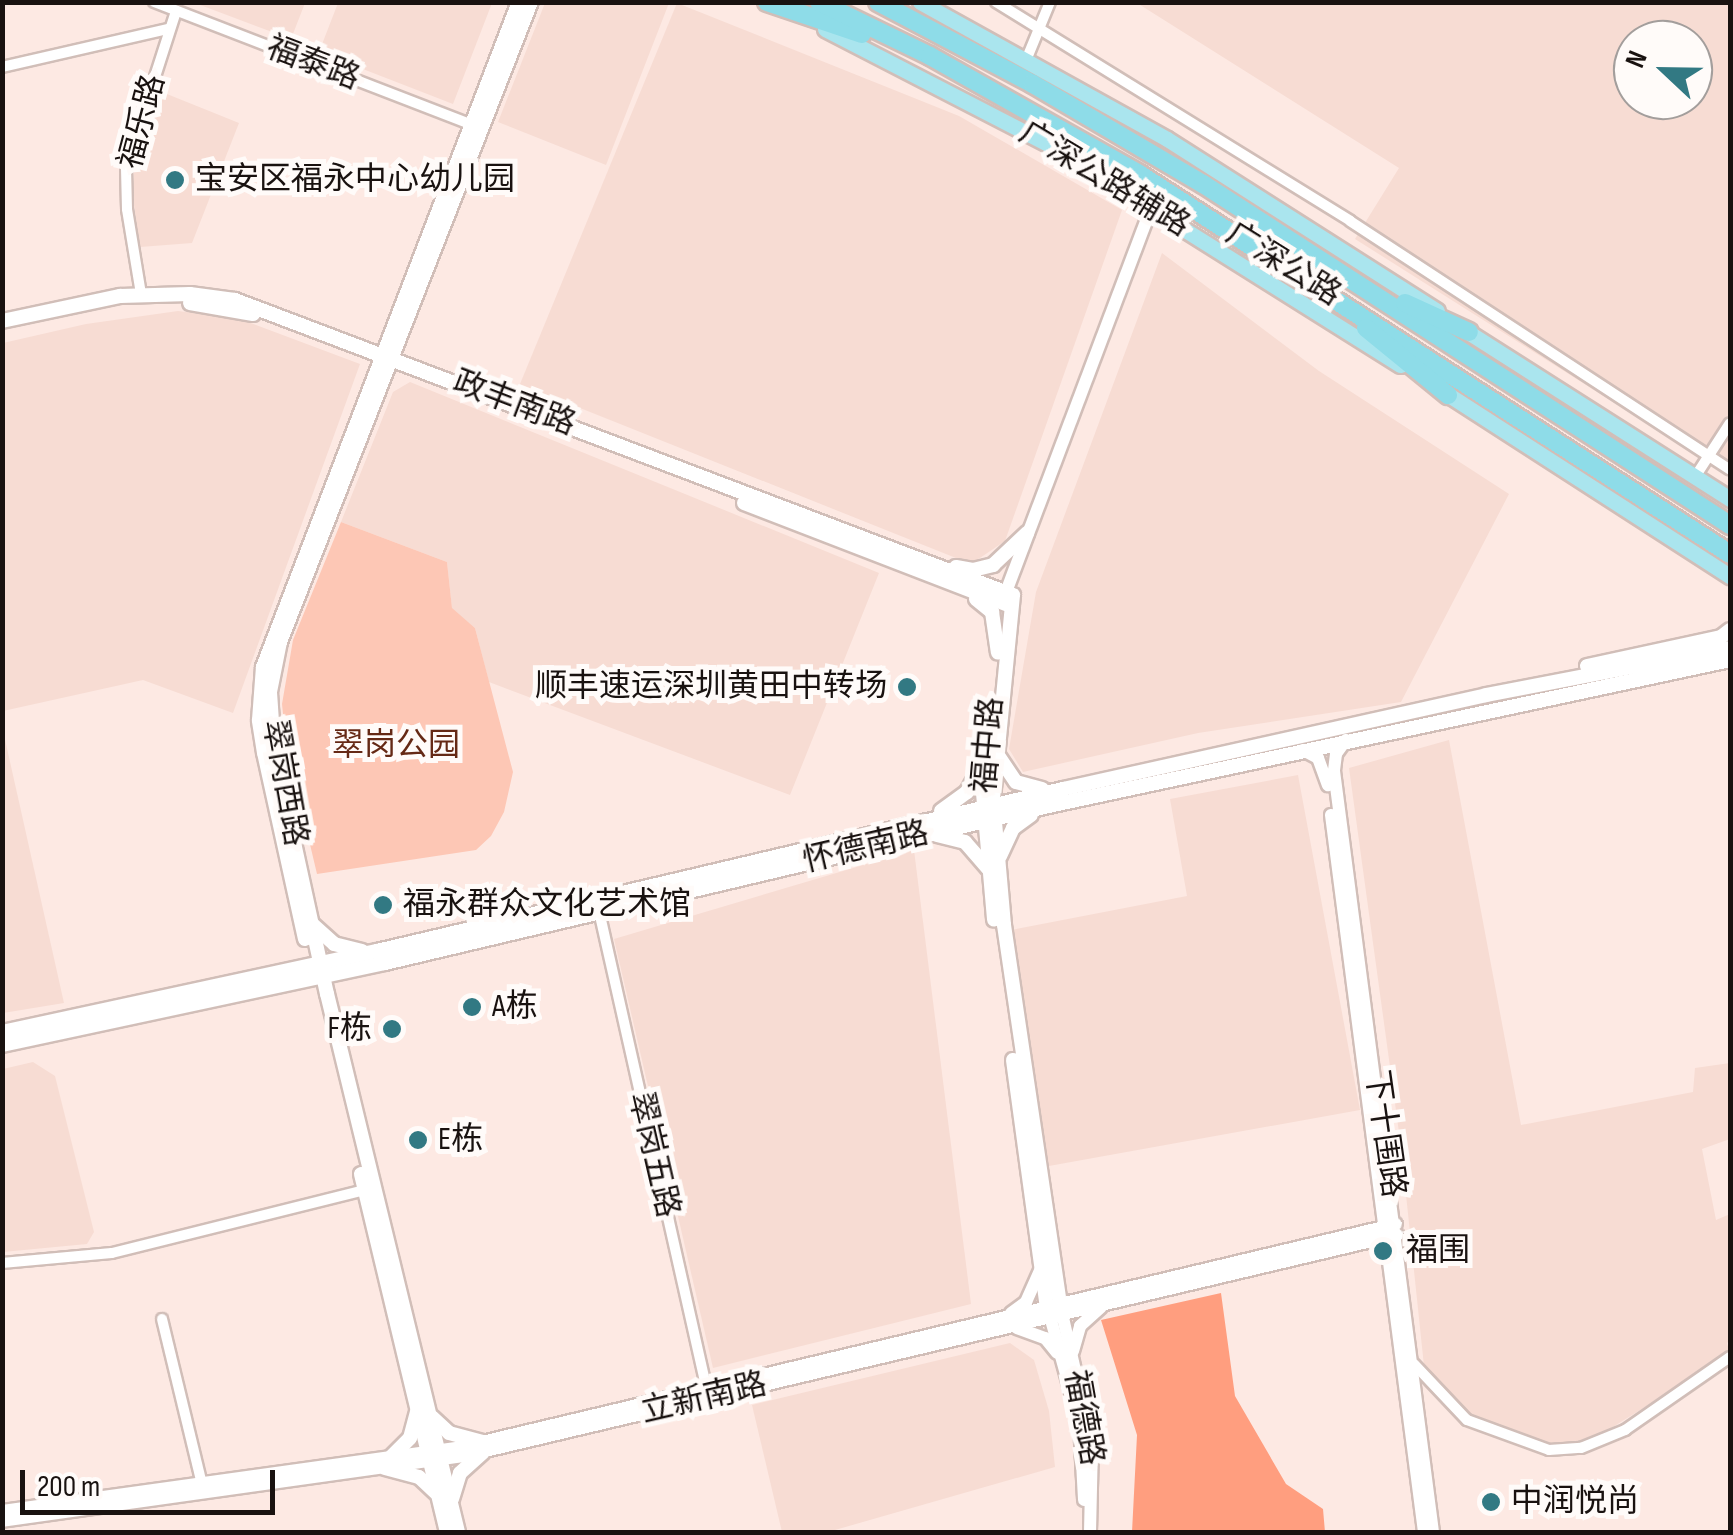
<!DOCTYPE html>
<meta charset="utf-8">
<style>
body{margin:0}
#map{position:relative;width:1733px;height:1535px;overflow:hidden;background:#fde9e3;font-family:"Sofia Sans Condensed","Noto Sans SC",sans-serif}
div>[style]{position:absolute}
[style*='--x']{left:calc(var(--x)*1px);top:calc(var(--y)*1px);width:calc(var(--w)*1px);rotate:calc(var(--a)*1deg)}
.built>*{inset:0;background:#f7dcd3}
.green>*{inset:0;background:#fdc7b5}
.forest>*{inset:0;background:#ff9e7f}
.roads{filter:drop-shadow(2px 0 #d1beb8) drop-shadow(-2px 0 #d1beb8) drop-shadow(0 2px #d1beb8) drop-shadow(0 -2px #d1beb8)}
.minor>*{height:10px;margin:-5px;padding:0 5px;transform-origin:5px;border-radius:5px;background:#fff}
.tertiary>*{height:12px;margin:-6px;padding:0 6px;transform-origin:6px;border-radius:6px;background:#fff}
.secondary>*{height:14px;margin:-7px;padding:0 7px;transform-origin:7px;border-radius:7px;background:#fff}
.primary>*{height:15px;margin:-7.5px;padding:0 7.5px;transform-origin:7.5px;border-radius:7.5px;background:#aae5ee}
.trunk>*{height:18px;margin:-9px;padding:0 9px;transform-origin:9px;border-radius:9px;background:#8edce8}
.dots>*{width:28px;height:28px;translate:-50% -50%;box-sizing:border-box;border:5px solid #fffbf9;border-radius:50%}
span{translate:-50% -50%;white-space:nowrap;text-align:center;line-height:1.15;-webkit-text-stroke:10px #fffbf9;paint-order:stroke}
.street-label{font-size:32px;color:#191210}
.poi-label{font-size:32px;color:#191210}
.left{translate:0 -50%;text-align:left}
.right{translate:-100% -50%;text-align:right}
.park-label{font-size:32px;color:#652915}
.frame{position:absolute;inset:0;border:5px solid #191210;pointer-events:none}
.north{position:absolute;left:1613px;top:20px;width:100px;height:100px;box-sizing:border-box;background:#fffbf9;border:2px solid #a39e9c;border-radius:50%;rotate:292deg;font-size:28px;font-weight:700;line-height:40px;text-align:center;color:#191210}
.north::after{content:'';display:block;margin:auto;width:35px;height:45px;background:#327983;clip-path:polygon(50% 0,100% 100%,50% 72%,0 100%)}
.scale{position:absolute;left:20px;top:1470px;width:255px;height:45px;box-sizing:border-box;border:5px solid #191210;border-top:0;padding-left:12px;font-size:30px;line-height:35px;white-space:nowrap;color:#191210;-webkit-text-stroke:8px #fffbf9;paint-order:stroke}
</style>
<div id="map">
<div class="built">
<div style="clip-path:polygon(195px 3px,305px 3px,291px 39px)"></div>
<div style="clip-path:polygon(338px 3px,338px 2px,492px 3px,453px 104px,319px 52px)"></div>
<div style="clip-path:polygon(545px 3px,669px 3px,606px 165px,498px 122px)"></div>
<div style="clip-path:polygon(677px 3px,959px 116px,1122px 210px,1005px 541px,971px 564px,520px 384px)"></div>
<div style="clip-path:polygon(evenodd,1137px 3px,1730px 3px,1730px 476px,1355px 239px,1399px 168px,1137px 3px,1633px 40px,1693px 40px,1693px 100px,1633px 100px,1633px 40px)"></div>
<div style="clip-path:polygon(157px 90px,239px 123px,192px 243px,140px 247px,133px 198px,134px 162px)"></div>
<div style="clip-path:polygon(1162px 253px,1319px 371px,1509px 494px,1401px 702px,1198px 733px,1023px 772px,1009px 749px,1036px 592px)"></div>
<div style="clip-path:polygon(178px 311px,240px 319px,360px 364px,233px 713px,143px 680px,3px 711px,3px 343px,86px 324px)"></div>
<div style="clip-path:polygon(410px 382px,879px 573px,790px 795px,489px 682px,475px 628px,452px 609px,447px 562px,341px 522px,393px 392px)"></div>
<div style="clip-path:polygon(2px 726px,64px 1003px,3px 1013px,2px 1013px)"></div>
<div style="clip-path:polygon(1449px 740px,1521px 1125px,1693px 1092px,1695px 1068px,1730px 1063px,1730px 1139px,1702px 1149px,1716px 1220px,1730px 1214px,1730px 1340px,1727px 1343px,1730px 1354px,1608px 1430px,1573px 1443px,1544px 1444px,1506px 1437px,1467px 1414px,1424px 1366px,1401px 1147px,1349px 768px)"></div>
<div style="clip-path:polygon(1298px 775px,1360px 1110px,1049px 1166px,1011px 930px,1187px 896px,1170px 799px)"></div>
<div style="clip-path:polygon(914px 850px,971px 1304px,713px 1368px,614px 939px)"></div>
<div style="clip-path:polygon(33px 1062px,55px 1076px,94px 1232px,87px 1244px,3px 1252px,3px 1069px)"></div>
<div style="clip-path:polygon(1010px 1343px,1034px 1360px,1049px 1411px,1055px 1467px,828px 1532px,782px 1532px,752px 1405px)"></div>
</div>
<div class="green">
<div style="clip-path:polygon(341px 522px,447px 562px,452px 608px,475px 628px,513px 772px,504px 812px,491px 836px,476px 850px,317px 874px,286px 743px,282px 704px,293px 640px)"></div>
</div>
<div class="forest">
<div style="clip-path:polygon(1221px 1293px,1235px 1396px,1286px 1484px,1323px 1509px,1325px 1532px,1132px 1532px,1137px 1435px,1101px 1320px)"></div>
</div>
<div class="roads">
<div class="minor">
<div style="--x:154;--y:2;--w:341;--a:21.1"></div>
<div style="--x:996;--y:2;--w:416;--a:31.7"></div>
<div style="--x:1350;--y:221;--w:454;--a:33.2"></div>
<div style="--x:1027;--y:58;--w:61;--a:-67.7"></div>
<div style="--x:2;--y:67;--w:170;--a:-12.9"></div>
<div style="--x:141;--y:294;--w:86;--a:-99.4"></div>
<div style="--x:127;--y:209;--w:42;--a:-91.4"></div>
<div style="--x:126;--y:167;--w:164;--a:-72.2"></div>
<div style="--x:1695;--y:477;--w:64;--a:-57.1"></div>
<div style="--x:599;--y:911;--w:493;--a:77.3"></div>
<div style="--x:2;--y:1263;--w:110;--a:-5.2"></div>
<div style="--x:112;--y:1253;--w:261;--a:-14"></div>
<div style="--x:162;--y:1319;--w:174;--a:76.4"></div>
<div style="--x:1414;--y:1364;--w:77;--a:46.6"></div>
<div style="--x:1467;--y:1420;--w:87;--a:20.1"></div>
<div style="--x:1549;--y:1450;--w:32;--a:-4"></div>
<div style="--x:1581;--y:1448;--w:48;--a:-22.2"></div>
<div style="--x:1625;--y:1430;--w:128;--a:-34.8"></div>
</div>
<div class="tertiary">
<div style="--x:1006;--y:592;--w:413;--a:-69.3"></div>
<div style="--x:1346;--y:740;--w:17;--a:126"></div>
<div style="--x:1336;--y:754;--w:17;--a:97"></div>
<div style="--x:1334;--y:771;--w:767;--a:82.59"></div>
<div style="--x:1303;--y:750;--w:17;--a:28"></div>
<div style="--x:1318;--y:758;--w:29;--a:70"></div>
<div style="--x:1331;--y:815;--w:723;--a:82.61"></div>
<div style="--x:1048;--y:1309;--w:120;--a:74.6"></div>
<div style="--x:1080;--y:1425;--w:75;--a:86.9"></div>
<div style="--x:1061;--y:1309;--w:139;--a:77.1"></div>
<div style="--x:1092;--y:1444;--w:88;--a:91.3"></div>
<div style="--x:1011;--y:1313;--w:19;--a:-36"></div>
<div style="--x:1026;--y:1302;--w:35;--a:-66"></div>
<div style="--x:1017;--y:1328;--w:30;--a:20"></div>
<div style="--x:1045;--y:1338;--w:19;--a:51"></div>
<div style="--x:1073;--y:1351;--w:26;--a:-74"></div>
<div style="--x:1080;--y:1326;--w:28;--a:-42"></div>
<div style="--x:2;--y:1511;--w:463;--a:-7.9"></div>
<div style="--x:461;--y:1447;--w:961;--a:-13.41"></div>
<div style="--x:2;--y:1521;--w:467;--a:-8"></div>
<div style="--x:464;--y:1456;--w:959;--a:-13.33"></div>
</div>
<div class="secondary">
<div style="--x:190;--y:303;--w:64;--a:9.9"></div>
<div style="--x:2;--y:321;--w:121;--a:-12"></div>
<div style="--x:120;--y:296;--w:70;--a:-1.6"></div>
<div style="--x:190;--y:294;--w:45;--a:7.6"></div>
<div style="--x:235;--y:300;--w:832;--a:20.77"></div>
<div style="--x:1013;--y:595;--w:205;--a:95.6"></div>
<div style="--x:993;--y:799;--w:126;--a:85"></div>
<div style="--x:1004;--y:925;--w:383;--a:81.6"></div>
<div style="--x:744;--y:503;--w:286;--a:21.1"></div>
<div style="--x:956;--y:567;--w:17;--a:10"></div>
<div style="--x:973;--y:570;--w:21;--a:-14"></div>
<div style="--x:993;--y:565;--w:47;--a:-43.3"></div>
<div style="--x:976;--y:599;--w:21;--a:39"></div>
<div style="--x:992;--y:612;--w:41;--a:81.7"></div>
<div style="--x:1587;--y:666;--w:137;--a:-12.2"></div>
<div style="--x:1721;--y:637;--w:11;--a:-38"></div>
<div style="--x:991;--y:717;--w:76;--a:96"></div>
<div style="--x:983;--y:793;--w:127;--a:85"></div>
<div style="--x:999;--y:757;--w:30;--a:56"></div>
<div style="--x:1016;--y:782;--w:27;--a:15"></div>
<div style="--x:941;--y:811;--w:32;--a:-36"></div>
<div style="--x:967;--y:792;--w:31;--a:-61"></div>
<div style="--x:937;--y:835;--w:29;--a:14"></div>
<div style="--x:965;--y:842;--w:35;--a:49"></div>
<div style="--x:1000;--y:856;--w:31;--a:-65"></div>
<div style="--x:1013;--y:828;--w:22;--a:-36"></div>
<div style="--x:312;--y:924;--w:30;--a:42"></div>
<div style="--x:334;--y:944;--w:29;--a:14"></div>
<div style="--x:305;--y:939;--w:190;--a:-102.4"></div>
<div style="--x:264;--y:753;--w:33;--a:-99"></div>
<div style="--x:259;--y:720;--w:53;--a:-85.7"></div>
<div style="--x:263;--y:667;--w:713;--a:-68.95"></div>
<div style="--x:2;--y:1032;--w:384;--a:-12.2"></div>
<div style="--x:377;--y:951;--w:705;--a:-13.29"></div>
<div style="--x:1063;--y:789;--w:433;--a:-12.5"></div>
<div style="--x:1486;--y:695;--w:248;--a:-10.9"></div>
<div style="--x:2;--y:1045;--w:392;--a:-12.1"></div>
<div style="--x:385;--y:963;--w:686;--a:-13.31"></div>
<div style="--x:1053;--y:805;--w:692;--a:-12.09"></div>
<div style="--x:1013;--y:1060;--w:249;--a:82.2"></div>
<div style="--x:361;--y:1174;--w:368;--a:76.5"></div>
<div style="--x:432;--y:1417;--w:23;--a:43"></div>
<div style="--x:449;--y:1433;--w:35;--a:15"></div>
<div style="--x:390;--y:1458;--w:28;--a:-45"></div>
<div style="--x:410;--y:1438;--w:27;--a:-75"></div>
<div style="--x:385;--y:1468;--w:35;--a:15"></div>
<div style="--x:419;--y:1477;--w:23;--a:43"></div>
<div style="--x:452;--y:1499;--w:27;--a:-73"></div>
<div style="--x:460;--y:1473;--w:31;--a:-42"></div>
<div style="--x:458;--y:1532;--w:554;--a:-103.68"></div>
<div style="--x:327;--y:994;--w:249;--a:-102.3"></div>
<div style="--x:274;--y:751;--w:59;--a:-93.9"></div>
<div style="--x:270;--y:692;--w:51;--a:-78.7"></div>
<div style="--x:280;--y:642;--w:687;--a:-68.59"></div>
</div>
<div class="primary">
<div style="--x:920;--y:2;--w:282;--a:29"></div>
<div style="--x:1167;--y:139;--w:320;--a:32.5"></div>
<div style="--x:825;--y:29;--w:251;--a:27.3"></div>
<div style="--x:1048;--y:144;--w:416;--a:32.1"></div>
<div style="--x:1460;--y:327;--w:320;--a:32.5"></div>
<div style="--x:1441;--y:390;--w:344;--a:32.8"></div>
</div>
<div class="trunk">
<div style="--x:767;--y:2;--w:100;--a:18.6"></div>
<div style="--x:819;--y:2;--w:123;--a:25.9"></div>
<div style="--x:930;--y:56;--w:240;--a:29.4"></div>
<div style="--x:1139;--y:174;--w:703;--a:32.74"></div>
<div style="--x:878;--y:2;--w:175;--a:27.9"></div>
<div style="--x:1033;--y:84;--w:197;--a:30.5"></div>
<div style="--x:1203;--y:184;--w:628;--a:32.91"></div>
<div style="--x:1405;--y:303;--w:70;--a:24.4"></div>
<div style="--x:1366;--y:328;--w:106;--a:39.3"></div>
</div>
</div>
<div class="dots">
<div style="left:175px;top:180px;background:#327983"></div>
<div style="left:907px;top:687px;background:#327983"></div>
<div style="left:383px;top:905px;background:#327983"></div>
<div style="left:472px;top:1007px;background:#327983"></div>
<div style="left:392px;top:1029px;background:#327983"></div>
<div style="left:418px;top:1140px;background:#327983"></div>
<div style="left:1383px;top:1251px;background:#327983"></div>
<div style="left:1491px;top:1502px;background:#327983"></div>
</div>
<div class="street-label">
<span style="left:313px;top:64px;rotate:21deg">福泰路</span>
<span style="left:143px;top:122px;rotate:-75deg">福乐路</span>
<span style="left:1104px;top:180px;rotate:31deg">广深公路辅路</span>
<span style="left:1283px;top:265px;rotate:32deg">广深公路</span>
<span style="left:514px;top:404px;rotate:21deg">政丰南路</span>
<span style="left:989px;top:745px;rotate:-85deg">福中路</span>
<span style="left:284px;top:783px;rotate:80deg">翠岗西路</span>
<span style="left:866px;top:848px;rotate:-13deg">怀德南路</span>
<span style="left:1384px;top:1134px;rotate:82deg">下十围路</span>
<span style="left:653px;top:1155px;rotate:77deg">翠岗五路</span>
<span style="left:704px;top:1399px;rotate:-13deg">立新南路</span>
<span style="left:1083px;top:1418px;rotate:80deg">福德路</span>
</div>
<div class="poi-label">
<span class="left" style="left:195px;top:180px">宝安区福永中心幼儿园</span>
<span class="right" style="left:887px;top:687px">顺丰速运深圳黄田中转场</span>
<span class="left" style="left:403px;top:905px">福永群众文化艺术馆</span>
<span class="left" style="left:492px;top:1007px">A栋</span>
<span class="right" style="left:372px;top:1029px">F栋</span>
<span class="left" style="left:438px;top:1140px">E栋</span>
<span class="left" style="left:1406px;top:1251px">福围</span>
<span class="left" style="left:1511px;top:1502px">中润悦尚</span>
</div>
<div class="park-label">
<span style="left:396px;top:746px">翠岗公园</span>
</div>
<div class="frame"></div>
<div class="north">N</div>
<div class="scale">200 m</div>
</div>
